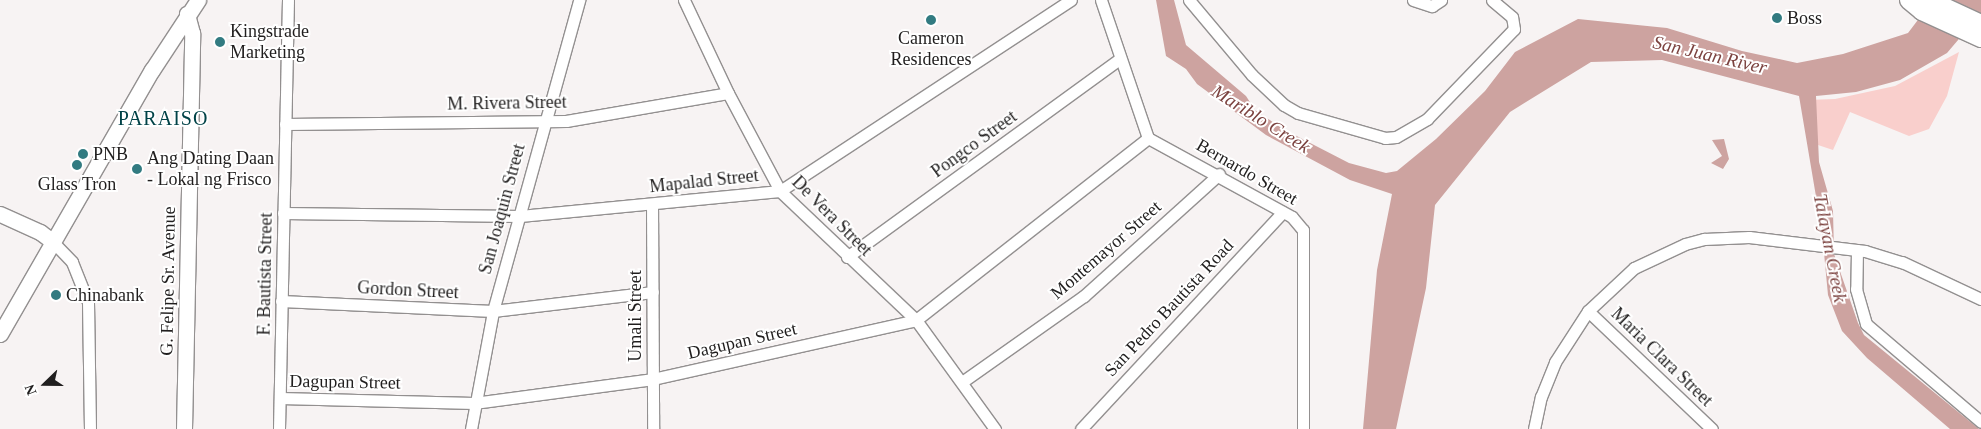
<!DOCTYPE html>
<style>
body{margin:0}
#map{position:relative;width:1981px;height:429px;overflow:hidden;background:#f7f3f3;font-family:"Times New Roman",serif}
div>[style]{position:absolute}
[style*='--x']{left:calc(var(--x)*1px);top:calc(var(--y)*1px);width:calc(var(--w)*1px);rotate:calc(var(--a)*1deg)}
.green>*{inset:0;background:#f9cfcc}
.water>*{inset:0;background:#cda3a0}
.roads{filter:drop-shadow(1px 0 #939090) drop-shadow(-1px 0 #939090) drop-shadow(0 1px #939090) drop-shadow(0 -1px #939090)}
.street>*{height:11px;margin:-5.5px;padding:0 5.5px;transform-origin:5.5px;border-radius:5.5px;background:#fff}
.secondary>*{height:15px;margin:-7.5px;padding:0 7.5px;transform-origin:7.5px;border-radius:7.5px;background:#fff}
.primary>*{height:18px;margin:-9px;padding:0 9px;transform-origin:9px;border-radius:9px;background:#fff}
.dots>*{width:14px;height:14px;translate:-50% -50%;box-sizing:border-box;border:2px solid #fff;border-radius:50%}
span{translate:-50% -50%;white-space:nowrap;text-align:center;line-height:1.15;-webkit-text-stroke:4px #fff;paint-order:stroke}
.poi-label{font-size:18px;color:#201e1e}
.left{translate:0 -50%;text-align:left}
.street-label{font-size:18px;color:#201e1e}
.water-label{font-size:19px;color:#7c4340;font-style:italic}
.quarter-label{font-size:20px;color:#004247;letter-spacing:1px}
.north{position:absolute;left:20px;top:359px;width:50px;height:50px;-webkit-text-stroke:4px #fff;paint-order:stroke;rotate:248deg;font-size:14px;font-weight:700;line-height:20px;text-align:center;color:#201e1e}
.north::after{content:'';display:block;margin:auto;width:18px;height:22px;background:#201e1e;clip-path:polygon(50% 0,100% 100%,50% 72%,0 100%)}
</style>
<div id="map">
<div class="green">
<div style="clip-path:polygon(1959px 52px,1947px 96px,1929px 129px,1909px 136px,1850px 112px,1833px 150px,1815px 144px,1807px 100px,1835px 99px,1895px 86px)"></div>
</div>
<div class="water">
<div style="clip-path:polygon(1156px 0,1174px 0,1186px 45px,1246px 96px,1255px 110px,1283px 129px,1349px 163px,1386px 173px,1397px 171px,1436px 139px,1485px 91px,1515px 52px,1578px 19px,1667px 28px,1742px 51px,1797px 63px,1843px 54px,1908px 33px,1933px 0,1981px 0,1981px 13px,1947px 53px,1900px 80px,1856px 92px,1816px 96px,1819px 162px,1833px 211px,1834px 254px,1858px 323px,1864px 335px,1979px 429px,1950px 429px,1867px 358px,1842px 331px,1828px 295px,1822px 232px,1799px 96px,1662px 60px,1591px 62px,1510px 112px,1435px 205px,1426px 288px,1396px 429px,1363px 429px,1377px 270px,1392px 194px,1350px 180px,1266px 135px,1197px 84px,1186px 69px,1166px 56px)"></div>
<div style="clip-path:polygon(1724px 139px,1729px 159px,1723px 169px,1711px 163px,1722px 156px,1712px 140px)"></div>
</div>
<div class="roads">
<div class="street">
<div style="--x:684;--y:0;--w:103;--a:64.7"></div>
<div style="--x:728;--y:93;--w:111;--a:62"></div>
<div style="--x:780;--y:191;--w:187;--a:43.5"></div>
<div style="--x:916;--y:320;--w:135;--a:54.1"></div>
<div style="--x:1101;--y:0;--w:146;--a:71.2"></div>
<div style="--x:1148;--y:138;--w:164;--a:28.7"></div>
<div style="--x:1292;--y:217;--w:17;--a:50"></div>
<div style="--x:1303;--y:230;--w:199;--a:90"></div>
<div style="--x:1189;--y:0;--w:98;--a:50"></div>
<div style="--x:1252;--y:75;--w:44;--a:43.2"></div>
<div style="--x:1284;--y:105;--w:16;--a:30"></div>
<div style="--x:1298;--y:113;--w:91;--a:16"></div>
<div style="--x:1385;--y:138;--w:11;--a:-5"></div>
<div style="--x:1396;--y:137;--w:36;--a:-30"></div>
<div style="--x:1427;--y:119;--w:125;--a:-46"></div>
<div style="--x:1514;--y:29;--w:12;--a:-99"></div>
<div style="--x:1512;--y:17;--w:26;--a:-140"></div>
<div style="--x:1413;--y:0;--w:20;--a:18"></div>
<div style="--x:1432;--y:6;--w:11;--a:-34"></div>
<div style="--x:285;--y:124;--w:281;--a:-0.6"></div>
<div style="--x:566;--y:121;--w:164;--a:-9.8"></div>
<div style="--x:652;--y:204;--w:225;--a:89.7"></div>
<div style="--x:283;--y:213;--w:237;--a:0.7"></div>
<div style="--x:520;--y:216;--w:261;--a:-5.5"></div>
<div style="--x:780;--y:191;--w:348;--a:-33.3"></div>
<div style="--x:52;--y:241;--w:29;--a:46"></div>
<div style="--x:72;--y:262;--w:43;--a:68.2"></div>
<div style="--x:88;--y:302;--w:127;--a:89.1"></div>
<div style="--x:1857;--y:250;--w:39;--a:91"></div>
<div style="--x:1856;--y:289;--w:36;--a:74"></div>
<div style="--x:1866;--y:324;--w:151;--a:40.4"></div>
<div style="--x:847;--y:257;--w:337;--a:-36"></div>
<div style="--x:281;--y:301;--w:212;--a:2.7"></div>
<div style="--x:493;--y:311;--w:161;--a:-6.8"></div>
<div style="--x:1588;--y:311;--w:171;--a:43.6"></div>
<div style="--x:962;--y:382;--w:149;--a:-35.2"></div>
<div style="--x:1084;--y:296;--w:182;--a:-42.1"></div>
<div style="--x:280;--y:398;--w:194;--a:1.5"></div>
<div style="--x:474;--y:403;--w:181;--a:-7.6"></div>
<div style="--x:653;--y:379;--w:270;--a:-12.6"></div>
<div style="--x:916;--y:320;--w:295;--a:-38.1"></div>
<div style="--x:279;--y:429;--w:429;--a:-88.8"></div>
<div style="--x:471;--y:429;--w:120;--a:-79.4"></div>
<div style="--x:493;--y:311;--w:323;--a:-74.5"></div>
<div style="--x:1081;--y:429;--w:296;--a:-47.1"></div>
<div style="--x:1534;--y:429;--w:33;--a:-78"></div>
<div style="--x:1541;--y:397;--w:38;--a:-68"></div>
<div style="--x:1555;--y:362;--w:61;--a:-57.1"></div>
<div style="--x:1588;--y:311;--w:63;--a:-43.1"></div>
<div style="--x:1634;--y:268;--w:56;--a:-25.2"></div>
<div style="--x:1685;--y:244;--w:20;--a:-15"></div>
<div style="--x:1704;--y:239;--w:45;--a:-2.5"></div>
<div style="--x:1749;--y:237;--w:117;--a:6.9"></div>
<div style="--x:1865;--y:251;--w:39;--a:17"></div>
<div style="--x:1902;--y:262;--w:87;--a:25.1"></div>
</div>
<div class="secondary">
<div style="--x:0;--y:214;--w:44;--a:24.2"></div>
<div style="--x:40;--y:232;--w:15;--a:37"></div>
<div style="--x:0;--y:334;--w:305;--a:-60.1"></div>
<div style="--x:152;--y:70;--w:84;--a:-56.7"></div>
<div style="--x:184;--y:429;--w:396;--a:-88.8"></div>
<div style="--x:192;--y:33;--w:20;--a:-105"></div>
</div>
<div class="primary">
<div style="--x:1909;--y:0;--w:17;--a:40"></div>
<div style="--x:1922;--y:11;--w:65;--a:24.6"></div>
<div style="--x:1929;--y:0;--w:57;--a:24.8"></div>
</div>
</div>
<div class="dots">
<div style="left:1777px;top:18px;background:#327b81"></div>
<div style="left:931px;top:20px;background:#327b81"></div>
<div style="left:220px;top:42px;background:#327b81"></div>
<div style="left:83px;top:154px;background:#327b81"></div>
<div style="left:77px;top:165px;background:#327b81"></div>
<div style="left:137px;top:169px;background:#327b81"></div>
<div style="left:56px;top:295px;background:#327b81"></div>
</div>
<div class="poi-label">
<span class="left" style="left:1787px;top:18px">Boss</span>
<span class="left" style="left:230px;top:42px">Kingstrade<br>Marketing</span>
<span style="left:931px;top:49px">Cameron<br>Residences</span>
<span class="left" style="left:93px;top:154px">PNB</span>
<span class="left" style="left:147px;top:169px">Ang Dating Daan<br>- Lokal ng Frisco</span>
<span style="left:77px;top:184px">Glass Tron</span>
<span class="left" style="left:66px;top:295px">Chinabank</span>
</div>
<div class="street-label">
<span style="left:507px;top:103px;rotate:-1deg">M. Rivera Street</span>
<span style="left:974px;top:144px;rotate:-36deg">Pongco Street</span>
<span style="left:1247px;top:172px;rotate:30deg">Bernardo Street</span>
<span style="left:704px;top:181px;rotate:-6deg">Mapalad Street</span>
<span style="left:502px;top:209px;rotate:-75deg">San Joaquin Street</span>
<span style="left:832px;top:216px;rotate:45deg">De Vera Street</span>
<span style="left:1106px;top:250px;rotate:-41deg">Montemayor Street</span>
<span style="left:265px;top:274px;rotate:-89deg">F. Bautista Street</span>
<span style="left:168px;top:281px;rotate:-89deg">G. Felipe Sr. Avenue</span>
<span style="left:408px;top:290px;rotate:3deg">Gordon Street</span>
<span style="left:1169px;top:308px;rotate:-47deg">San Pedro Bautista Road</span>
<span style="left:635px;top:316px;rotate:-90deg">Umali Street</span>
<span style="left:742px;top:341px;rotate:-13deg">Dagupan Street</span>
<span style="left:1662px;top:357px;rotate:44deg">Maria Clara Street</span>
<span style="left:345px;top:382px;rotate:1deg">Dagupan Street</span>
</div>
<div class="water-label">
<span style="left:1710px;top:55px;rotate:13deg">San Juan River</span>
<span style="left:1261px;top:119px;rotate:32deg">Mariblo Creek</span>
<span style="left:1830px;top:248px;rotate:79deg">Talayan Creek</span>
</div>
<div class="quarter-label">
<span style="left:163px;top:118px">PARAISO</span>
</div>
<div class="north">N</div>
</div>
